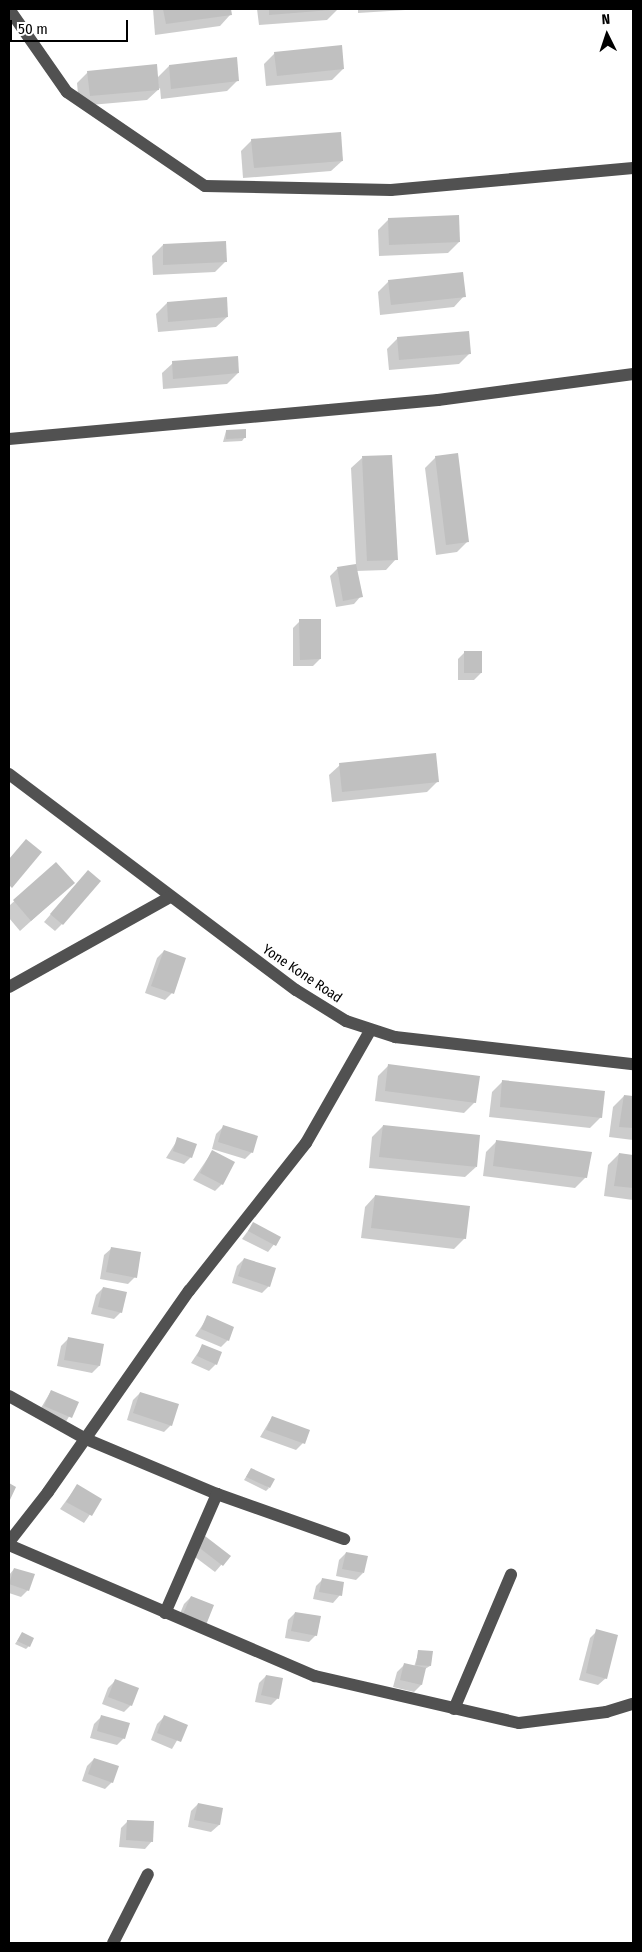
<!DOCTYPE html>
<style>
body{margin:0}
#map{position:relative;width:642px;height:1952px;overflow:hidden;background:#fff;font-family:"Fira Sans Condensed",sans-serif}
div>[style]{position:absolute}
[style*='--x']{left:calc(var(--x)*1px);top:calc(var(--y)*1px);width:calc(var(--w)*1px);rotate:calc(var(--a)*1deg)}
.shadow>*{inset:0;background:#0003}
.building>*{inset:0;background:#c0c0c0}
.minor>*{height:12px;margin:-6px;padding:0 6px;transform-origin:6px;border-radius:6px;background:#515151}
span{translate:-50% -50%;white-space:nowrap;text-align:center;line-height:1.15;-webkit-text-stroke:4px #fff;paint-order:stroke}
.street-label{font-size:14px;color:#000}
.frame{position:absolute;inset:0;border:10px solid #000;pointer-events:none}
.north{position:absolute;left:582px;top:10px;width:50px;height:50px;-webkit-text-stroke:4px #fff;paint-order:stroke;rotate:356deg;font-size:14px;font-weight:700;line-height:20px;text-align:center;color:#000}
.north::after{content:'';display:block;margin:auto;width:18px;height:22px;background:#000;clip-path:polygon(50% 0,100% 100%,50% 72%,0 100%)}
.scale{position:absolute;left:10px;top:20px;width:118px;height:22px;box-sizing:border-box;border:2px solid #000;border-top:0;padding-left:6px;font-size:15px;line-height:18px;white-space:nowrap;color:#000;-webkit-text-stroke:4px #fff;paint-order:stroke}
</style>
<div id="map">
<div class="shadow">
<div style="clip-path:polygon(153px 9px,230px 9px,230px 15px,220px 26px,155px 35px)"></div>
<div style="clip-path:polygon(257px 9px,338px 9px,327px 20px,259px 25px)"></div>
<div style="clip-path:polygon(358px 9px,421px 9px,358px 13px)"></div>
<div style="clip-path:polygon(275px 53px,343px 69px,332px 80px,266px 86px,264px 64px)"></div>
<div style="clip-path:polygon(169px 66px,238px 80px,227px 91px,161px 99px,160px 88px,147px 100px,79px 106px,77px 83px,88px 72px,157px 78px)"></div>
<div style="clip-path:polygon(252px 140px,342px 161px,331px 171px,243px 178px,241px 151px)"></div>
<div style="clip-path:polygon(389px 219px,459px 242px,448px 253px,379px 256px,378px 230px)"></div>
<div style="clip-path:polygon(163px 245px,226px 261px,215px 272px,153px 275px,152px 256px)"></div>
<div style="clip-path:polygon(389px 281px,464px 296px,454px 307px,380px 315px,378px 292px)"></div>
<div style="clip-path:polygon(167px 303px,227px 317px,216px 327px,158px 332px,156px 314px)"></div>
<div style="clip-path:polygon(398px 338px,469px 354px,459px 364px,389px 370px,387px 349px)"></div>
<div style="clip-path:polygon(173px 363px,238px 373px,227px 384px,163px 389px,162px 373px)"></div>
<div style="clip-path:polygon(226px 431px,245px 437px,242px 441px,223px 442px)"></div>
<div style="clip-path:polygon(436px 457px,468px 541px,457px 552px,436px 555px,425px 468px)"></div>
<div style="clip-path:polygon(362px 458px,396px 559px,386px 570px,356px 571px,361px 596px,354px 604px,336px 607px,330px 576px,337px 569px,356px 565px,351px 468px)"></div>
<div style="clip-path:polygon(300px 621px,320px 659px,313px 666px,293px 666px,293px 628px)"></div>
<div style="clip-path:polygon(465px 652px,481px 673px,474px 680px,458px 680px,458px 659px)"></div>
<div style="clip-path:polygon(340px 765px,438px 781px,427px 792px,332px 802px,329px 775px)"></div>
<div style="clip-path:polygon(56px 863px,62px 893px,20px 931px,9px 918px,9px 906px)"></div>
<div style="clip-path:polygon(81px 879px,62px 924px,55px 931px,44px 922px)"></div>
<div style="clip-path:polygon(164px 951px,172px 993px,165px 1000px,145px 993px,157px 958px)"></div>
<div style="clip-path:polygon(389px 1065px,475px 1102px,464px 1113px,375px 1101px,378px 1076px)"></div>
<div style="clip-path:polygon(503px 1081px,601px 1117px,590px 1128px,489px 1117px,492px 1092px)"></div>
<div style="clip-path:polygon(624px 1096px,633px 1097px,633px 1140px,609px 1137px,613px 1107px)"></div>
<div style="clip-path:polygon(383px 1126px,476px 1167px,465px 1177px,369px 1168px,372px 1137px)"></div>
<div style="clip-path:polygon(223px 1127px,252px 1152px,245px 1159px,212px 1149px,216px 1134px)"></div>
<div style="clip-path:polygon(178px 1139px,191px 1157px,184px 1164px,166px 1158px)"></div>
<div style="clip-path:polygon(497px 1141px,586px 1177px,575px 1188px,483px 1176px,486px 1152px)"></div>
<div style="clip-path:polygon(212px 1152px,222px 1184px,215px 1191px,193px 1180px)"></div>
<div style="clip-path:polygon(619px 1154px,633px 1156px,633px 1200px,604px 1196px,608px 1165px)"></div>
<div style="clip-path:polygon(375px 1196px,465px 1238px,454px 1249px,361px 1238px,365px 1207px)"></div>
<div style="clip-path:polygon(253px 1224px,279px 1238px,268px 1252px,242px 1239px)"></div>
<div style="clip-path:polygon(112px 1248px,135px 1277px,128px 1284px,100px 1279px,104px 1255px)"></div>
<div style="clip-path:polygon(244px 1259px,269px 1286px,262px 1293px,232px 1283px,237px 1266px)"></div>
<div style="clip-path:polygon(103px 1288px,121px 1312px,114px 1319px,91px 1314px,96px 1295px)"></div>
<div style="clip-path:polygon(208px 1317px,228px 1340px,221px 1347px,195px 1336px)"></div>
<div style="clip-path:polygon(68px 1339px,103px 1345px,99px 1366px,92px 1373px,57px 1366px,61px 1346px)"></div>
<div style="clip-path:polygon(203px 1345px,216px 1364px,209px 1371px,191px 1363px)"></div>
<div style="clip-path:polygon(51px 1391px,77px 1403px,64px 1425px,38px 1413px)"></div>
<div style="clip-path:polygon(140px 1393px,171px 1425px,164px 1432px,127px 1420px,133px 1400px)"></div>
<div style="clip-path:polygon(272px 1417px,303px 1443px,296px 1450px,260px 1437px)"></div>
<div style="clip-path:polygon(251px 1469px,269px 1488px,266px 1491px,244px 1480px)"></div>
<div style="clip-path:polygon(77px 1486px,100px 1500px,84px 1523px,60px 1509px)"></div>
<div style="clip-path:polygon(199px 1545px,229px 1556px,215px 1572px,191px 1554px)"></div>
<div style="clip-path:polygon(346px 1553px,363px 1573px,356px 1580px,336px 1576px,339px 1560px)"></div>
<div style="clip-path:polygon(14px 1569px,28px 1590px,21px 1597px,9px 1593px,9px 1575px)"></div>
<div style="clip-path:polygon(323px 1579px,340px 1595px,333px 1603px,313px 1599px,316px 1586px)"></div>
<div style="clip-path:polygon(191px 1597px,212px 1606px,176px 1623px,184px 1604px)"></div>
<div style="clip-path:polygon(295px 1613px,316px 1635px,309px 1642px,285px 1638px,288px 1620px)"></div>
<div style="clip-path:polygon(597px 1631px,606px 1678px,598px 1685px,579px 1680px,590px 1638px)"></div>
<div style="clip-path:polygon(22px 1634px,29px 1646px,26px 1649px,15px 1644px)"></div>
<div style="clip-path:polygon(419px 1651px,430px 1666px,425px 1669px,421px 1685px,414px 1692px,393px 1687px,397px 1672px,404px 1665px,414px 1667px)"></div>
<div style="clip-path:polygon(266px 1676px,278px 1698px,271px 1705px,255px 1702px,259px 1683px)"></div>
<div style="clip-path:polygon(115px 1681px,131px 1705px,124px 1712px,102px 1704px,108px 1688px)"></div>
<div style="clip-path:polygon(101px 1717px,124px 1738px,117px 1745px,90px 1738px,94px 1724px)"></div>
<div style="clip-path:polygon(164px 1717px,186px 1725px,172px 1749px,151px 1740px,157px 1724px)"></div>
<div style="clip-path:polygon(94px 1759px,112px 1782px,105px 1789px,82px 1781px,87px 1766px)"></div>
<div style="clip-path:polygon(198px 1804px,222px 1809px,219px 1825px,211px 1832px,188px 1827px,191px 1811px)"></div>
<div style="clip-path:polygon(128px 1821px,152px 1841px,145px 1849px,119px 1847px,121px 1828px)"></div>
</div>
<div class="building">
<div style="clip-path:polygon(163px 9px,231px 9px,232px 15px,166px 24px)"></div>
<div style="clip-path:polygon(269px 9px,331px 9px,331px 10px,269px 15px)"></div>
<div style="clip-path:polygon(342px 45px,344px 69px,277px 76px,274px 52px)"></div>
<div style="clip-path:polygon(237px 57px,239px 81px,171px 89px,169px 65px)"></div>
<div style="clip-path:polygon(157px 64px,159px 90px,90px 96px,87px 71px)"></div>
<div style="clip-path:polygon(341px 132px,343px 161px,254px 168px,251px 139px)"></div>
<div style="clip-path:polygon(459px 215px,460px 242px,389px 245px,388px 218px)"></div>
<div style="clip-path:polygon(226px 241px,227px 262px,163px 265px,163px 244px)"></div>
<div style="clip-path:polygon(463px 272px,466px 297px,391px 305px,388px 280px)"></div>
<div style="clip-path:polygon(227px 297px,228px 317px,168px 322px,167px 302px)"></div>
<div style="clip-path:polygon(469px 331px,471px 354px,399px 360px,397px 337px)"></div>
<div style="clip-path:polygon(238px 356px,239px 373px,173px 379px,172px 361px)"></div>
<div style="clip-path:polygon(246px 429px,246px 438px,226px 439px,226px 430px)"></div>
<div style="clip-path:polygon(458px 453px,469px 542px,446px 545px,435px 456px)"></div>
<div style="clip-path:polygon(392px 455px,398px 560px,367px 561px,362px 456px)"></div>
<div style="clip-path:polygon(356px 564px,363px 597px,343px 601px,337px 567px)"></div>
<div style="clip-path:polygon(299px 619px,321px 619px,321px 659px,300px 660px)"></div>
<div style="clip-path:polygon(464px 651px,482px 651px,482px 673px,464px 673px)"></div>
<div style="clip-path:polygon(436px 753px,439px 782px,342px 792px,339px 763px)"></div>
<div style="clip-path:polygon(26px 839px,42px 852px,12px 888px,9px 885px,9px 859px)"></div>
<div style="clip-path:polygon(56px 862px,75px 883px,31px 921px,13px 900px)"></div>
<div style="clip-path:polygon(88px 870px,101px 881px,63px 925px,50px 914px)"></div>
<div style="clip-path:polygon(164px 950px,186px 958px,174px 994px,151px 986px)"></div>
<div style="clip-path:polygon(388px 1064px,480px 1076px,476px 1103px,385px 1091px)"></div>
<div style="clip-path:polygon(502px 1080px,605px 1091px,602px 1118px,500px 1107px)"></div>
<div style="clip-path:polygon(624px 1095px,633px 1096px,633px 1128px,619px 1127px)"></div>
<div style="clip-path:polygon(223px 1125px,258px 1136px,253px 1153px,218px 1142px)"></div>
<div style="clip-path:polygon(383px 1125px,480px 1135px,477px 1167px,379px 1157px)"></div>
<div style="clip-path:polygon(177px 1137px,197px 1144px,192px 1158px,173px 1151px)"></div>
<div style="clip-path:polygon(496px 1140px,592px 1152px,587px 1178px,493px 1166px)"></div>
<div style="clip-path:polygon(212px 1150px,235px 1162px,223px 1185px,200px 1173px)"></div>
<div style="clip-path:polygon(619px 1153px,633px 1155px,633px 1188px,614px 1186px)"></div>
<div style="clip-path:polygon(375px 1195px,470px 1206px,466px 1239px,371px 1228px)"></div>
<div style="clip-path:polygon(253px 1222px,281px 1237px,276px 1246px,248px 1231px)"></div>
<div style="clip-path:polygon(111px 1247px,141px 1252px,137px 1278px,106px 1272px)"></div>
<div style="clip-path:polygon(244px 1258px,276px 1268px,270px 1287px,238px 1276px)"></div>
<div style="clip-path:polygon(103px 1287px,127px 1292px,122px 1313px,98px 1307px)"></div>
<div style="clip-path:polygon(207px 1315px,234px 1327px,229px 1341px,201px 1329px)"></div>
<div style="clip-path:polygon(68px 1337px,104px 1344px,100px 1366px,64px 1360px)"></div>
<div style="clip-path:polygon(202px 1344px,222px 1352px,217px 1365px,197px 1356px)"></div>
<div style="clip-path:polygon(51px 1390px,79px 1402px,72px 1418px,44px 1406px)"></div>
<div style="clip-path:polygon(140px 1392px,179px 1404px,172px 1426px,133px 1413px)"></div>
<div style="clip-path:polygon(272px 1416px,310px 1430px,305px 1444px,266px 1430px)"></div>
<div style="clip-path:polygon(251px 1468px,275px 1479px,270px 1488px,246px 1477px)"></div>
<div style="clip-path:polygon(9px 1483px,16px 1487px,9px 1502px)"></div>
<div style="clip-path:polygon(77px 1484px,102px 1499px,92px 1516px,66px 1502px)"></div>
<div style="clip-path:polygon(205px 1536px,231px 1556px,223px 1566px,197px 1546px)"></div>
<div style="clip-path:polygon(346px 1552px,368px 1556px,364px 1573px,342px 1569px)"></div>
<div style="clip-path:polygon(14px 1568px,35px 1574px,29px 1591px,9px 1584px)"></div>
<div style="clip-path:polygon(322px 1578px,344px 1582px,342px 1596px,319px 1592px)"></div>
<div style="clip-path:polygon(191px 1596px,214px 1605px,206px 1625px,182px 1616px)"></div>
<div style="clip-path:polygon(295px 1612px,321px 1616px,317px 1636px,291px 1631px)"></div>
<div style="clip-path:polygon(596px 1629px,618px 1635px,607px 1679px,586px 1673px)"></div>
<div style="clip-path:polygon(22px 1632px,34px 1638px,30px 1647px,17px 1641px)"></div>
<div style="clip-path:polygon(418px 1650px,433px 1651px,431px 1666px,416px 1665px)"></div>
<div style="clip-path:polygon(404px 1663px,426px 1668px,422px 1685px,400px 1680px)"></div>
<div style="clip-path:polygon(266px 1675px,283px 1678px,279px 1699px,261px 1695px)"></div>
<div style="clip-path:polygon(115px 1679px,139px 1688px,132px 1706px,108px 1697px)"></div>
<div style="clip-path:polygon(101px 1715px,130px 1723px,125px 1739px,97px 1731px)"></div>
<div style="clip-path:polygon(164px 1715px,188px 1725px,181px 1742px,157px 1733px)"></div>
<div style="clip-path:polygon(94px 1758px,119px 1766px,113px 1783px,88px 1774px)"></div>
<div style="clip-path:polygon(198px 1803px,223px 1808px,220px 1825px,194px 1820px)"></div>
<div style="clip-path:polygon(127px 1820px,154px 1821px,153px 1842px,126px 1840px)"></div>
</div>
<div class="minor">
<div style="--x:9;--y:9;--w:101;--a:55.1"></div>
<div style="--x:67;--y:92;--w:167;--a:34.3"></div>
<div style="--x:205;--y:186;--w:186;--a:1.2"></div>
<div style="--x:391;--y:190;--w:243;--a:-5.2"></div>
<div style="--x:9;--y:439;--w:431;--a:-5.2"></div>
<div style="--x:438;--y:400;--w:197;--a:-7.6"></div>
<div style="--x:9;--y:774;--w:359;--a:37"></div>
<div style="--x:296;--y:990;--w:59;--a:31.8"></div>
<div style="--x:346;--y:1021;--w:52;--a:18.1"></div>
<div style="--x:395;--y:1037;--w:240;--a:6.5"></div>
<div style="--x:9;--y:987;--w:184;--a:-29.2"></div>
<div style="--x:9;--y:1396;--w:88;--a:29.2"></div>
<div style="--x:86;--y:1439;--w:142;--a:22.8"></div>
<div style="--x:217;--y:1494;--w:135;--a:19.5"></div>
<div style="--x:9;--y:1542;--w:63;--a:-52"></div>
<div style="--x:48;--y:1492;--w:246;--a:-55"></div>
<div style="--x:189;--y:1291;--w:189;--a:-51.7"></div>
<div style="--x:306;--y:1143;--w:129;--a:-60.3"></div>
<div style="--x:9;--y:1545;--w:333;--a:23.2"></div>
<div style="--x:315;--y:1676;--w:209;--a:13"></div>
<div style="--x:519;--y:1723;--w:88;--a:-7.2"></div>
<div style="--x:606;--y:1712;--w:28;--a:-17"></div>
<div style="--x:165;--y:1613;--w:130;--a:-66.4"></div>
<div style="--x:454;--y:1709;--w:146;--a:-67"></div>
<div style="--x:113;--y:1943;--w:77;--a:-63.1"></div>
</div>
<div class="street-label">
<span style="left:302px;top:974px;rotate:34deg">Yone Kone Road</span>
</div>
<div class="frame"></div>
<div class="north">N</div>
<div class="scale">50 m</div>
</div>
